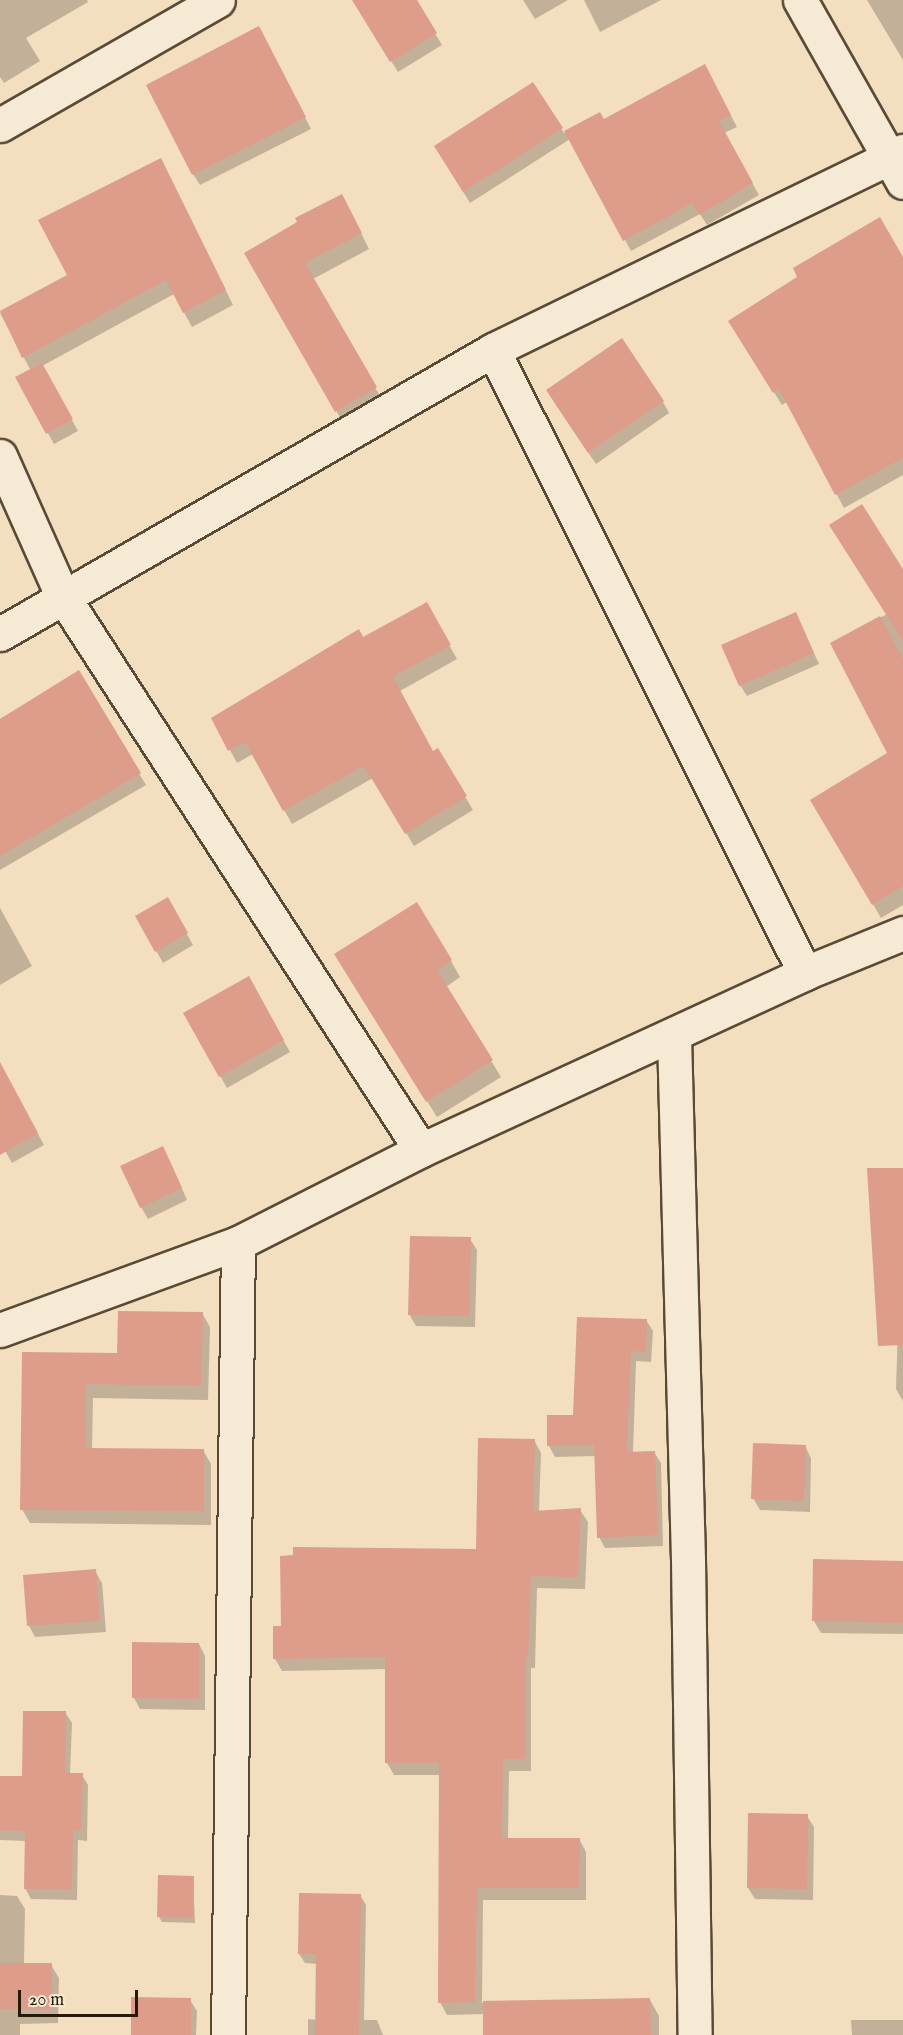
<!DOCTYPE html>
<style>
body{margin:0}
#map{position:relative;width:903px;height:2035px;overflow:hidden;background:#f3debf;font-family:"IM FELL English",serif}
div>[style]{position:absolute}
[style*='--x']{left:calc(var(--x)*1px);top:calc(var(--y)*1px);width:calc(var(--w)*1px);rotate:calc(var(--a)*1deg)}
.shadow>*{inset:0;background:#0003}
.building>*{inset:0;background:#de9c8b}
.roads{filter:drop-shadow(2px 0 #594a36) drop-shadow(-2px 0 #594a36) drop-shadow(0 2px #594a36) drop-shadow(0 -2px #594a36)}
.street>*{height:33px;margin:-16.5px;padding:0 16.5px;transform-origin:16.5px;border-radius:16.5px;background:#f7ead5}
span{translate:-50% -50%;white-space:nowrap;text-align:center;line-height:1.15;-webkit-text-stroke:4.5px #f7ead5;paint-order:stroke}
.scale{position:absolute;left:18px;top:1990px;width:120px;height:27px;box-sizing:border-box;border:3px solid #261908;border-top:0;padding-left:8px;font-size:18px;line-height:21px;white-space:nowrap;color:#261908;-webkit-text-stroke:4px #f7ead5;paint-order:stroke}
</style>
<div id="map">
<div class="shadow">
<div style="clip-path:polygon(0 0,87px 0,88px 2px,26px 38px,40px 61px,4px 83px,0 77px)"></div>
<div style="clip-path:polygon(353px 0,415px 0,442px 45px,398px 72px)"></div>
<div style="clip-path:polygon(523px 0,568px 0,535px 19px)"></div>
<div style="clip-path:polygon(584px 0,661px 0,600px 32px)"></div>
<div style="clip-path:polygon(867px 0,903px 0,903px 60px)"></div>
<div style="clip-path:polygon(265px 40px,311px 129px,200px 185px,193px 174px)"></div>
<div style="clip-path:polygon(711px 78px,737px 127px,724px 133px,759px 195px,707px 225px,700px 214px,631px 251px,570px 139px,470px 203px,442px 158px,533px 84px,564px 133px,600px 114px,604px 121px)"></div>
<div style="clip-path:polygon(168px 174px,233px 305px,192px 327px,174px 294px,42px 366px,78px 431px,54px 444px,17px 378px,31px 371px,0 313px,69px 275px)"></div>
<div style="clip-path:polygon(350px 211px,369px 249px,313px 279px,384px 403px,345px 426px,246px 254px)"></div>
<div style="clip-path:polygon(903px 260px,903px 475px,844px 508px,787px 402px,782px 405px,738px 335px)"></div>
<div style="clip-path:polygon(554px 402px,663px 402px,669px 413px,596px 464px)"></div>
<div style="clip-path:polygon(903px 572px,903px 905px,881px 918px,812px 800px,889px 754px,832px 643px,887px 614px)"></div>
<div style="clip-path:polygon(426px 604px,457px 659px,400px 691px,433px 753px,438px 750px,473px 810px,414px 846px,373px 778px,292px 824px,253px 754px,237px 763px,230px 750px,363px 639px)"></div>
<div style="clip-path:polygon(796px 614px,819px 664px,747px 696px,740px 685px)"></div>
<div style="clip-path:polygon(79px 673px,146px 785px,0 870px,0 719px)"></div>
<div style="clip-path:polygon(167px 899px,193px 945px,163px 963px,137px 916px)"></div>
<div style="clip-path:polygon(0 908px,32px 966px,0 985px)"></div>
<div style="clip-path:polygon(451px 961px,460px 977px,446px 987px,501px 1077px,437px 1117px,346px 971px)"></div>
<div style="clip-path:polygon(248px 978px,290px 1052px,227px 1088px,185px 1014px)"></div>
<div style="clip-path:polygon(0 1064px,44px 1145px,12px 1163px,0 1142px)"></div>
<div style="clip-path:polygon(169px 1159px,187px 1200px,148px 1219px,141px 1207px)"></div>
<div style="clip-path:polygon(903px 1169px,903px 1401px,896px 1389px)"></div>
<div style="clip-path:polygon(470px 1239px,477px 1250px,475px 1327px,416px 1326px,409px 1314px)"></div>
<div style="clip-path:polygon(202px 1313px,210px 1327px,208px 1400px,93px 1398px,92px 1450px,203px 1450px,211px 1464px,211px 1525px,30px 1523px,22px 1509px,24px 1353px,119px 1354px)"></div>
<div style="clip-path:polygon(646px 1320px,653px 1331px,651px 1362px,636px 1361px,633px 1453px,654px 1452px,661px 1463px,663px 1546px,605px 1548px,599px 1537px,596px 1456px,555px 1457px,549px 1446px)"></div>
<div style="clip-path:polygon(534px 1440px,541px 1453px,539px 1512px,580px 1510px,588px 1522px,585px 1589px,537px 1588px,535px 1668px,531px 1668px,531px 1771px,509px 1771px,508px 1840px,579px 1839px,586px 1852px,586px 1900px,483px 1900px,482px 2003px,650px 2000px,659px 2016px,659px 2035px,485px 2035px,484px 2014px,447px 2015px,440px 2002px,440px 1775px,394px 1775px,387px 1763px,387px 1669px,282px 1671px,275px 1659px,282px 1628px,478px 1551px)"></div>
<div style="clip-path:polygon(805px 1446px,811px 1458px,810px 1512px,760px 1510px,753px 1498px)"></div>
<div style="clip-path:polygon(815px 1561px,903px 1562px,903px 1634px,821px 1633px,814px 1621px)"></div>
<div style="clip-path:polygon(95px 1571px,102px 1583px,106px 1632px,35px 1637px,29px 1626px)"></div>
<div style="clip-path:polygon(199px 1644px,205px 1656px,205px 1710px,140px 1709px,134px 1698px)"></div>
<div style="clip-path:polygon(65px 1712px,72px 1723px,70px 1775px,82px 1775px,88px 1785px,87px 1841px,78px 1840px,77px 1900px,31px 1899px,25px 1888px,26px 1841px,0 1840px,0 1777px,23px 1778px)"></div>
<div style="clip-path:polygon(807px 1816px,814px 1827px,813px 1900px,755px 1899px,748px 1888px)"></div>
<div style="clip-path:polygon(193px 1877px,195px 1923px,162px 1922px,159px 1917px)"></div>
<div style="clip-path:polygon(0 1895px,17px 1896px,25px 1909px,24px 1964px,51px 1965px,59px 1978px,58px 2023px,20px 2024px,20px 2035px,0 2035px)"></div>
<div style="clip-path:polygon(360px 1895px,366px 1905px,364px 2020px,377px 2020px,383px 2035px,308px 2035px,308px 2019px,317px 2020px,318px 1964px,305px 1963px,299px 1954px)"></div>
<div style="clip-path:polygon(190px 2000px,197px 2011px,196px 2035px,132px 2035px)"></div>
<div style="clip-path:polygon(851px 2020px,903px 2020px,903px 2035px,852px 2035px)"></div>
</div>
<div class="building">
<div style="clip-path:polygon(352px 0,417px 0,437px 33px,390px 62px)"></div>
<div style="clip-path:polygon(259px 26px,306px 117px,192px 175px,146px 85px)"></div>
<div style="clip-path:polygon(705px 64px,731px 115px,719px 121px,753px 183px,699px 215px,692px 203px,623px 241px,564px 131px,600px 112px,604px 119px)"></div>
<div style="clip-path:polygon(533px 82px,563px 128px,463px 192px,434px 146px)"></div>
<div style="clip-path:polygon(161px 158px,226px 290px,183px 313px,166px 280px,22px 358px,0 311px,67px 275px,38px 220px)"></div>
<div style="clip-path:polygon(342px 194px,362px 233px,305px 263px,377px 387px,335px 412px,244px 253px,297px 222px,295px 218px)"></div>
<div style="clip-path:polygon(880px 217px,903px 257px,903px 458px,835px 495px,779px 389px,773px 393px,728px 321px,797px 277px,793px 268px)"></div>
<div style="clip-path:polygon(622px 338px,664px 401px,588px 453px,546px 390px)"></div>
<div style="clip-path:polygon(42px 363px,73px 419px,46px 434px,15px 377px)"></div>
<div style="clip-path:polygon(862px 504px,903px 569px,903px 641px,829px 525px)"></div>
<div style="clip-path:polygon(427px 602px,451px 645px,393px 677px,433px 751px,438px 748px,467px 796px,405px 834px,364px 766px,283px 811px,245px 742px,228px 751px,211px 718px,359px 629px,363px 637px)"></div>
<div style="clip-path:polygon(796px 612px,814px 653px,739px 686px,721px 645px)"></div>
<div style="clip-path:polygon(880px 616px,903px 659px,903px 886px,872px 905px,810px 800px,887px 753px,830px 643px)"></div>
<div style="clip-path:polygon(79px 670px,141px 773px,0 856px,0 719px)"></div>
<div style="clip-path:polygon(168px 897px,188px 933px,155px 952px,135px 916px)"></div>
<div style="clip-path:polygon(417px 902px,452px 960px,437px 970px,493px 1060px,426px 1102px,334px 954px)"></div>
<div style="clip-path:polygon(249px 976px,284px 1040px,219px 1077px,183px 1013px)"></div>
<div style="clip-path:polygon(0 1062px,38px 1133px,0 1155px)"></div>
<div style="clip-path:polygon(163px 1146px,182px 1188px,140px 1208px,120px 1166px)"></div>
<div style="clip-path:polygon(867px 1168px,903px 1168px,903px 1345px,878px 1346px)"></div>
<div style="clip-path:polygon(410px 1236px,471px 1237px,469px 1316px,408px 1315px)"></div>
<div style="clip-path:polygon(118px 1311px,203px 1312px,201px 1386px,85px 1384px,85px 1448px,204px 1449px,204px 1511px,20px 1510px,22px 1352px,117px 1353px)"></div>
<div style="clip-path:polygon(577px 1317px,647px 1319px,646px 1352px,631px 1351px,627px 1452px,655px 1451px,658px 1535px,597px 1538px,594px 1445px,547px 1446px,547px 1415px,573px 1415px)"></div>
<div style="clip-path:polygon(478px 1438px,535px 1439px,533px 1511px,581px 1508px,578px 1577px,531px 1576px,528px 1656px,525px 1656px,525px 1759px,503px 1759px,502px 1838px,580px 1838px,579px 1888px,477px 1888px,475px 2002px,438px 2003px,439px 1763px,385px 1763px,385px 1657px,273px 1659px,273px 1626px,281px 1626px,280px 1556px,293px 1555px,293px 1547px,476px 1549px)"></div>
<div style="clip-path:polygon(753px 1443px,806px 1445px,804px 1501px,751px 1499px)"></div>
<div style="clip-path:polygon(813px 1559px,903px 1561px,903px 1623px,812px 1621px)"></div>
<div style="clip-path:polygon(96px 1569px,100px 1621px,27px 1626px,23px 1575px)"></div>
<div style="clip-path:polygon(132px 1642px,199px 1643px,199px 1699px,132px 1698px)"></div>
<div style="clip-path:polygon(23px 1711px,66px 1711px,65px 1773px,83px 1773px,81px 1830px,73px 1830px,72px 1890px,24px 1889px,25px 1831px,0 1830px,0 1776px,22px 1776px)"></div>
<div style="clip-path:polygon(748px 1813px,808px 1814px,807px 1889px,747px 1888px)"></div>
<div style="clip-path:polygon(158px 1875px,194px 1876px,193px 1918px,157px 1917px)"></div>
<div style="clip-path:polygon(299px 1893px,361px 1894px,359px 2035px,315px 2035px,316px 1954px,298px 1954px)"></div>
<div style="clip-path:polygon(0 1963px,52px 1963px,51px 2009px,0 2009px)"></div>
<div style="clip-path:polygon(131px 1997px,191px 1998px,191px 2035px,131px 2035px)"></div>
<div style="clip-path:polygon(650px 1998px,651px 2035px,483px 2035px,483px 2001px)"></div>
</div>
<div class="roads">
<div class="street">
<div style="--x:800;--y:0;--w:209;--a:60.5"></div>
<div style="--x:0;--y:125;--w:251;--a:-29.8"></div>
<div style="--x:493;--y:350;--w:697;--a:63.4"></div>
<div style="--x:0;--y:456;--w:152;--a:66"></div>
<div style="--x:62;--y:595;--w:661;--a:57.1"></div>
<div style="--x:0;--y:634;--w:569;--a:-29.94"></div>
<div style="--x:493;--y:350;--w:456;--a:-25.9"></div>
<div style="--x:674;--y:1036;--w:523;--a:88.47"></div>
<div style="--x:688;--y:1559;--w:476;--a:89.2"></div>
<div style="--x:0;--y:1330;--w:253;--a:-20.1"></div>
<div style="--x:238;--y:1243;--w:205;--a:-26.9"></div>
<div style="--x:421;--y:1150;--w:423;--a:-24.7"></div>
<div style="--x:805;--y:973;--w:106;--a:-22.2"></div>
<div style="--x:228;--y:2035;--w:792;--a:-89.28"></div>
</div>
</div>
<div class="scale">20 m</div>
</div>
